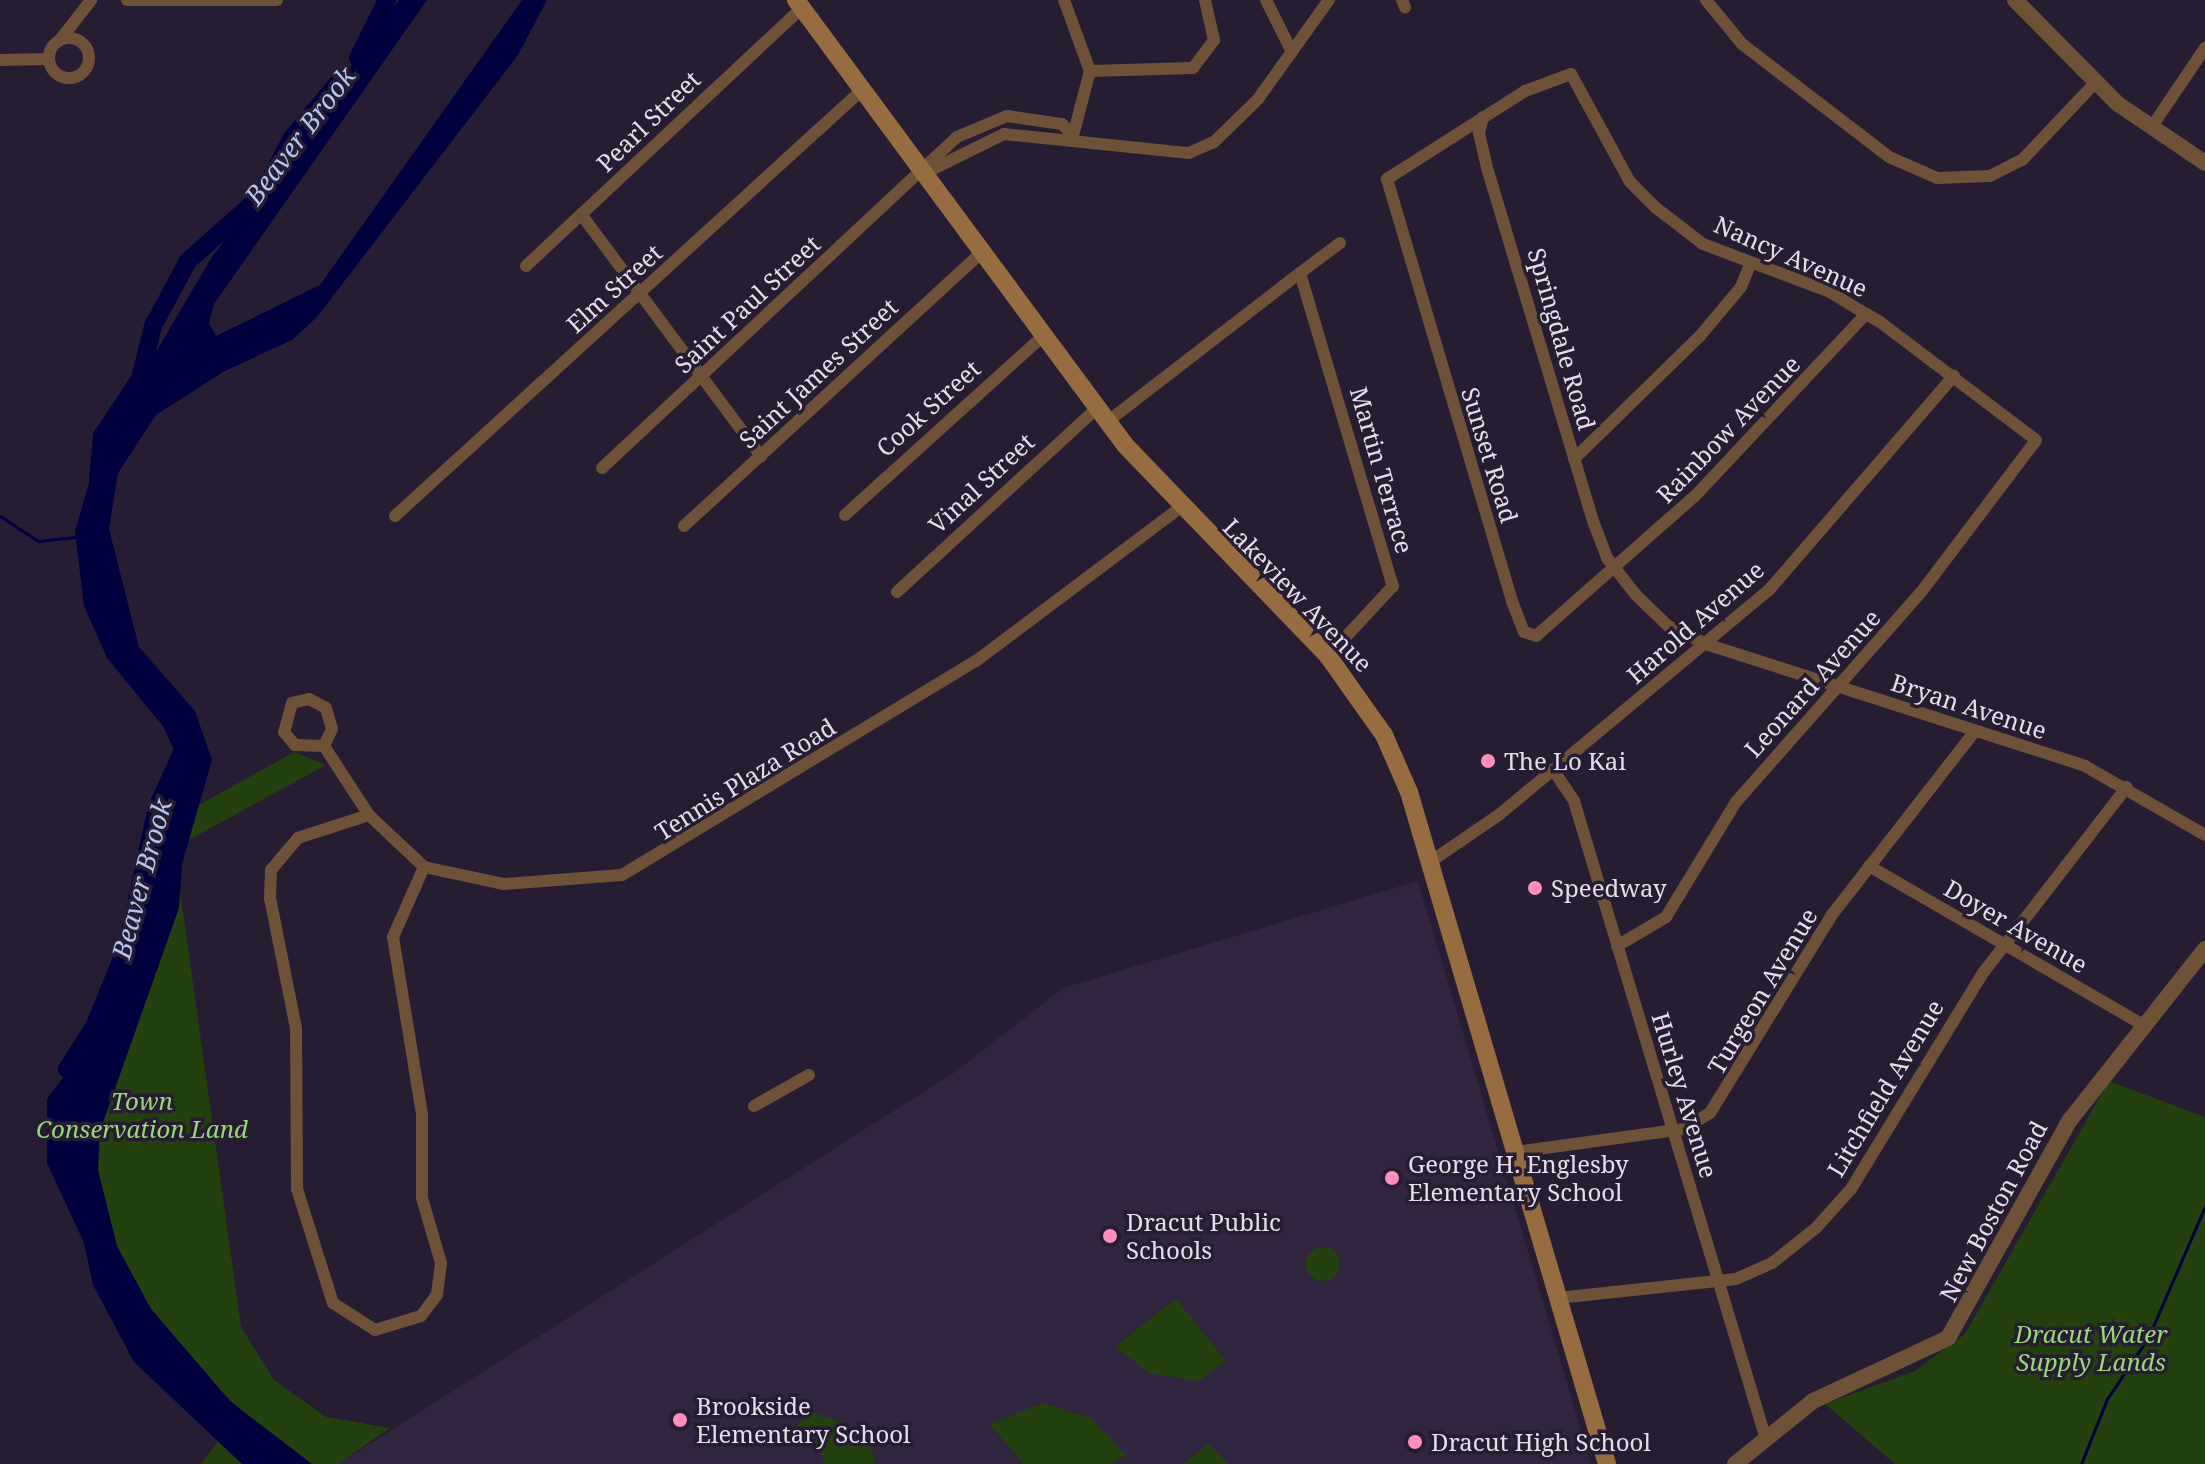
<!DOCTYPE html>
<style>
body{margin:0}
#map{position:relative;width:2205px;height:1464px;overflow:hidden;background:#271d32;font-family:"Noto Serif",serif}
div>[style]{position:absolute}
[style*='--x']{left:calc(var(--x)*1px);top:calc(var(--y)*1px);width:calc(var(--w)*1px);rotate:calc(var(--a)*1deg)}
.built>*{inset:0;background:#31253f}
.green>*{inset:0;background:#22410f}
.round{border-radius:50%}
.water>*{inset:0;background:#00003f}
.stream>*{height:3px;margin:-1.5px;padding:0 1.5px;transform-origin:1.5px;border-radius:1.5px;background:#00003f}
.river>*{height:18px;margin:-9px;padding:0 9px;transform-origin:9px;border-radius:9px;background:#00003f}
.minor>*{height:12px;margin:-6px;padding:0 6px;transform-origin:6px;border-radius:6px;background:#6d5238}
.minor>.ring{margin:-6px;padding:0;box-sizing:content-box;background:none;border:12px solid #6d5238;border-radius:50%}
.tertiary>*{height:16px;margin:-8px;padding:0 8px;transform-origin:8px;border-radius:8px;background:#6d5238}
.secondary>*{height:18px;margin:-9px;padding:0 9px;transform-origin:9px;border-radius:9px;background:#976c41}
.dots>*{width:22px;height:22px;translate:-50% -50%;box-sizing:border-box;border:4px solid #271d32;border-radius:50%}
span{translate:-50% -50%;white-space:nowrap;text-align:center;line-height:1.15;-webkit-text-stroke:7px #271d32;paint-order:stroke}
.street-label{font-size:24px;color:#e4deec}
.poi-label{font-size:24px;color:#e4deec}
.left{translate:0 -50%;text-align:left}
.park-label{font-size:24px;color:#97d975;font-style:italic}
.water-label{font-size:26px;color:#b0c6ec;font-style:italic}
</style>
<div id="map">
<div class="built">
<div style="clip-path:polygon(1418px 881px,1591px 1464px,338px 1464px,955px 1072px,1063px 988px)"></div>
</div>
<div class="green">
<div style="clip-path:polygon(294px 752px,326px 765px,174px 848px,241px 1327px,274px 1380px,326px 1417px,390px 1428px,338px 1464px,304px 1464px,156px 1335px,103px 1246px,85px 1061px,129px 990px,163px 825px)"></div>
<div style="clip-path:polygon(2109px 1081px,2205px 1117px,2205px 1464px,1895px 1464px,1825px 1404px,1915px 1371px,1965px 1334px)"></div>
<div class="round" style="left:1306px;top:1247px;width:34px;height:34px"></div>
<div style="clip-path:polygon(1176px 1298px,1226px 1361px,1199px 1381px,1149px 1373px,1115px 1347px)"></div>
<div style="clip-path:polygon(1042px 1403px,1089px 1417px,1126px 1455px,1112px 1464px,1023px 1464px,990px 1424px)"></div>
<div style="clip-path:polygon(809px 1411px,866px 1432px,876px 1464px,824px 1464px,821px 1451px,793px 1430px)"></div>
<div style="clip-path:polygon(238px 1415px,288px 1464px,201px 1464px)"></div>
<div style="clip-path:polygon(1209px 1443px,1228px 1464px,1183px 1464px)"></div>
</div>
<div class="water">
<div style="clip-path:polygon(399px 0,427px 0,214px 304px,209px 323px,216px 336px,320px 285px,522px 0,547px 0,518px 55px,317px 317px,292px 340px,223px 372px,156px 415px,118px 473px,109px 529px,139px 647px,195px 711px,212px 760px,182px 864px,179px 908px,100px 1131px,98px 1170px,117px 1246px,151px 1309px,231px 1402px,312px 1464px,242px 1464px,134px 1362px,93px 1285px,84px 1243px,47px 1163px,47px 1099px,106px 1020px,180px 763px,163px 726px,107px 658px,84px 606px,75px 531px,99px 449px,210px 260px)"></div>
</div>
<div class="stream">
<div style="--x:0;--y:516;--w:45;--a:33.3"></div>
<div style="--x:38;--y:541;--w:38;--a:-6"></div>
<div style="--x:2081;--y:1464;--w:70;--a:-68.2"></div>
<div style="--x:2107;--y:1399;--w:73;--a:-56.1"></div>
<div style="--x:2148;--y:1338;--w:144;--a:-66.6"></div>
</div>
<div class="river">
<div style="--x:358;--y:58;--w:65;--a:-63.4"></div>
<div style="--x:98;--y:481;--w:45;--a:-84.9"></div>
<div style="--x:102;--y:436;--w:69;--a:-56.3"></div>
<div style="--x:140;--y:379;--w:55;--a:-76.2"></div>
<div style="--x:153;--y:326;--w:74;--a:-61.7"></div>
<div style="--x:188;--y:261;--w:98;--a:-41.7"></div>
<div style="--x:261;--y:196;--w:66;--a:-61.9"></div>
<div style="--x:292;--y:138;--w:78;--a:-50.2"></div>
<div style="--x:67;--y:1069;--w:50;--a:-57.3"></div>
<div style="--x:94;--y:1027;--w:87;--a:-67.8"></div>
<div style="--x:127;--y:946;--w:142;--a:-77.8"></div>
<div style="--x:157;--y:807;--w:74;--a:-65.2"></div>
</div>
<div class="minor">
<div style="--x:127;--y:0;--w:150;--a:0"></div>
<div style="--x:1064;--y:0;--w:76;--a:69.9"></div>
<div style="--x:1090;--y:71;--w:67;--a:104.7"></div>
<div style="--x:1266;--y:0;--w:58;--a:63.4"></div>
<div style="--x:1402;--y:0;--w:8;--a:67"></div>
<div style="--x:1706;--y:0;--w:57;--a:50.7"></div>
<div style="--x:1742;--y:44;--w:185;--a:37.5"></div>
<div style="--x:1889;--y:157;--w:52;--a:23.6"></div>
<div style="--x:1937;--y:178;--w:53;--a:-2.2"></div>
<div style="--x:1990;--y:176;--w:36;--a:-27"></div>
<div style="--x:2022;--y:160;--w:106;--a:-46.5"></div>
<div class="ring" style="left:49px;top:38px;width:28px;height:28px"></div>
<div style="--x:60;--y:40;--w:51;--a:-52.2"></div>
<div style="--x:0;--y:60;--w:49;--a:-1.2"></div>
<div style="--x:1090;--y:71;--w:103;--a:-1.7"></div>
<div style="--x:1193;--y:68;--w:35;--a:-53"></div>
<div style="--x:1214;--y:40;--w:41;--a:-102.7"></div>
<div style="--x:1483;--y:117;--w:16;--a:104"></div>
<div style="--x:1479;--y:133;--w:39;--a:77"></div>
<div style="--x:1488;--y:171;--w:365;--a:73.3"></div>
<div style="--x:1593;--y:521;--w:40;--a:69"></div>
<div style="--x:1607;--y:558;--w:47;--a:51.9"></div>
<div style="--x:1636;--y:595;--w:45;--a:44.1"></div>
<div style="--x:1668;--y:626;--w:45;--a:24.9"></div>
<div style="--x:1709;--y:645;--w:395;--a:17.8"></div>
<div style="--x:2085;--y:766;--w:138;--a:29.9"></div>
<div style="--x:2151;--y:128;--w:97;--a:-56"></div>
<div style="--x:923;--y:174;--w:90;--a:-26.3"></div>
<div style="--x:1004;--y:134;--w:186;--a:5.9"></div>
<div style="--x:1189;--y:153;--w:27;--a:-24"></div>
<div style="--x:1214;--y:142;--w:62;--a:-44.3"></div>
<div style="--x:1258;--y:99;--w:122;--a:-54.4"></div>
<div style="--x:581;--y:214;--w:302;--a:53.4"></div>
<div style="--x:526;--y:266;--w:376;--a:-43.1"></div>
<div style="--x:1300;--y:273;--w:50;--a:-36.9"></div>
<div style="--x:1107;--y:422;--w:244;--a:-37.7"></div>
<div style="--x:1300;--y:273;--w:327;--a:73.5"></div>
<div style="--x:1393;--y:586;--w:96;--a:132.9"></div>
<div style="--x:1574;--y:459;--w:176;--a:-44.3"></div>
<div style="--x:1700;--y:336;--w:64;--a:-50.1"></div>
<div style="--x:1741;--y:287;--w:24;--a:-68"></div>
<div style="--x:602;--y:468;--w:485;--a:-43"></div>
<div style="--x:957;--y:137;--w:54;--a:-22.8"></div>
<div style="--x:1007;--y:116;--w:56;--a:8.3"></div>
<div style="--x:1062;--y:124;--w:16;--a:47"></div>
<div style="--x:845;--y:515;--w:267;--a:-42.1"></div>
<div style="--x:395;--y:516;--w:631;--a:-42.37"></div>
<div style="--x:684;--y:526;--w:403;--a:-42.6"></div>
<div style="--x:897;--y:592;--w:272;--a:-42.6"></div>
<div style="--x:324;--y:746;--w:19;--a:-65"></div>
<div style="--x:332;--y:729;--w:22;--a:-106"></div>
<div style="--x:326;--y:708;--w:19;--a:-152"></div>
<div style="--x:309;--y:699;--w:17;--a:167"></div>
<div style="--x:292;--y:703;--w:30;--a:105"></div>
<div style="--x:284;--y:732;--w:17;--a:50"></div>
<div style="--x:295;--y:745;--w:29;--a:2"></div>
<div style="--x:324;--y:746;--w:82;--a:56.9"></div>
<div style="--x:369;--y:815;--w:76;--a:43.4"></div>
<div style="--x:424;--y:867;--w:82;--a:12"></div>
<div style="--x:504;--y:884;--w:118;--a:-4.4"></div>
<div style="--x:622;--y:875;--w:414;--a:-31.2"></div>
<div style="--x:976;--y:661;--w:256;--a:-36.9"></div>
<div style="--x:1554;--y:771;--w:36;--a:56"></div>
<div style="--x:1574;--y:801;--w:663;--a:73.26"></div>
<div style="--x:369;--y:815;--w:75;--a:162.1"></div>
<div style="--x:298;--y:838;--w:42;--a:130.2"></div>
<div style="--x:271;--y:870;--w:28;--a:92"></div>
<div style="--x:270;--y:898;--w:133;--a:78.7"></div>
<div style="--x:296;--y:1028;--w:161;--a:89.6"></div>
<div style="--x:297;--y:1189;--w:120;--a:72.5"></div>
<div style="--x:333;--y:1303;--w:50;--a:32.7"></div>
<div style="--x:375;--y:1330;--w:48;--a:-16.9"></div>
<div style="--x:421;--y:1316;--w:26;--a:-53"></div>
<div style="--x:437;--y:1295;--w:32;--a:-83"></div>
<div style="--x:441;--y:1263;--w:68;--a:-106.3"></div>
<div style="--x:422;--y:1198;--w:84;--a:-90"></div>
<div style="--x:422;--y:1114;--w:179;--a:-99.3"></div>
<div style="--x:393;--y:937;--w:77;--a:-66.1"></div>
<div style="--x:1430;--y:862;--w:85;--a:-34.4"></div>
<div style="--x:1500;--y:814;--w:350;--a:-39.8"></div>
<div style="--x:1769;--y:590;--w:283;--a:-49.2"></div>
<div style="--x:1869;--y:866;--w:315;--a:30.1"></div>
<div style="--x:1617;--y:946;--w:57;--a:-30.6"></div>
<div style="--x:1666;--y:917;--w:135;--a:-58.7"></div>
<div style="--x:1736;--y:802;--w:281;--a:-48.6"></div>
<div style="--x:1922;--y:591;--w:189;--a:-52.9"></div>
<div style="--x:2036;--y:440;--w:196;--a:-142.9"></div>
<div style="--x:1880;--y:322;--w:16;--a:-150"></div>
<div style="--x:1866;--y:314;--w:42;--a:-148.6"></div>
<div style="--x:1830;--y:292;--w:136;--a:-159.3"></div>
<div style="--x:1703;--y:244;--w:59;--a:-142.5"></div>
<div style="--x:1656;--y:208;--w:37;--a:-135"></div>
<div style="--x:1630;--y:182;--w:123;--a:-118.6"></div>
<div style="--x:1571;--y:74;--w:49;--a:159.7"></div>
<div style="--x:1525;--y:91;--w:164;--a:147.5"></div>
<div style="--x:1387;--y:179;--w:440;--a:73.5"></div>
<div style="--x:1512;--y:601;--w:33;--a:69"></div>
<div style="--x:1524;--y:632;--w:13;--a:18"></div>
<div style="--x:1536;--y:636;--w:212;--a:-41.4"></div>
<div style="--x:1695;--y:496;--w:250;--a:-46.8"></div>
<div style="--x:754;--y:1106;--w:63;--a:-29.4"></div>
<div style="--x:1516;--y:1152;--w:169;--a:-7.8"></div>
<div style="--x:1683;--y:1129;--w:31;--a:-31"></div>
<div style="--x:1710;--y:1113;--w:231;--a:-58.4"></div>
<div style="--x:1831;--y:916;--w:233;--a:-52.1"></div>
<div style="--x:1558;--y:1298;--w:179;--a:-6.1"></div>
<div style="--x:1736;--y:1279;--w:39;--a:-24"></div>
<div style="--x:1772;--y:1263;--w:56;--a:-38.5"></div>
<div style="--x:1816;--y:1228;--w:52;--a:-48.1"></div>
<div style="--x:1851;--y:1189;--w:253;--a:-58.6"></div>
<div style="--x:1983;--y:973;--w:235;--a:-52.3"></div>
</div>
<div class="tertiary">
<div style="--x:2015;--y:0;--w:146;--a:45.3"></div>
<div style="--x:2118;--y:104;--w:105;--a:34.1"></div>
<div style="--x:1735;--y:1464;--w:100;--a:-38.9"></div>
<div style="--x:1813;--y:1401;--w:149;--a:-25"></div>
<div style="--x:1948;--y:1338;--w:250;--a:-60.8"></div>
<div style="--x:2070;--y:1120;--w:218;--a:-51.7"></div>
</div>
<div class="secondary">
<div style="--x:796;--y:0;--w:553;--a:53.52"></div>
<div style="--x:1125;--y:445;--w:293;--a:46.1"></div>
<div style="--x:1328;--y:656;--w:97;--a:54.7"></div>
<div style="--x:1384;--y:735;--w:62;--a:66.3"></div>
<div style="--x:1409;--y:792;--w:701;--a:73.58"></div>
</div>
<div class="dots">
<div style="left:1488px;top:761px;background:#fe8ebb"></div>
<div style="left:1535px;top:888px;background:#fe8ebb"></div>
<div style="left:1392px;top:1178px;background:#fe8ebb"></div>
<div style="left:1110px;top:1236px;background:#fe8ebb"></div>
<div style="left:680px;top:1420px;background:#fe8ebb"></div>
<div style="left:1415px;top:1442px;background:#fe8ebb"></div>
</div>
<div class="street-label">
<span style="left:648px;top:121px;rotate:-44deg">Pearl Street</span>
<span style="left:1791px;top:256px;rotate:24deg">Nancy Avenue</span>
<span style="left:614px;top:288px;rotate:-42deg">Elm Street</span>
<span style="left:747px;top:304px;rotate:-43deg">Saint Paul Street</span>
<span style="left:1562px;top:339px;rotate:74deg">Springdale Road</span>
<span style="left:818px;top:373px;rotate:-43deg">Saint James Street</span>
<span style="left:928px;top:408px;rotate:-42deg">Cook Street</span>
<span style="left:1728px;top:429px;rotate:-46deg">Rainbow Avenue</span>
<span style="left:1490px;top:455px;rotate:73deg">Sunset Road</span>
<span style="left:1382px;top:470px;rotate:74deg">Martin Terrace</span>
<span style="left:981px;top:483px;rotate:-43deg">Vinal Street</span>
<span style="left:1298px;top:595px;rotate:46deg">Lakeview Avenue</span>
<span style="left:1695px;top:622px;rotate:-41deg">Harold Avenue</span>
<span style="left:1812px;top:683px;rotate:-48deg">Leonard Avenue</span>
<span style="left:1969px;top:706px;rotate:18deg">Bryan Avenue</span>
<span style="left:745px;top:779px;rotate:-32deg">Tennis Plaza Road</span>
<span style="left:2016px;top:926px;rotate:30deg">Doyer Avenue</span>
<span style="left:1762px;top:991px;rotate:-59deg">Turgeon Avenue</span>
<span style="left:1885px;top:1088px;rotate:-59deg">Litchfield Avenue</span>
<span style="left:1685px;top:1095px;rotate:73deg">Hurley Avenue</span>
<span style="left:1993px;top:1211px;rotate:-62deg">New Boston Road</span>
</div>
<div class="poi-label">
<span class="left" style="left:1504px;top:761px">The Lo Kai</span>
<span class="left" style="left:1551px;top:888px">Speedway</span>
<span class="left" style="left:1408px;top:1178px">George H. Englesby<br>Elementary School</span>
<span class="left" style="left:1126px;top:1236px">Dracut Public<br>Schools</span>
<span class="left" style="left:696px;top:1420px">Brookside<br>Elementary School</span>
<span class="left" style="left:1431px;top:1442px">Dracut High School</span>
</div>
<div class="park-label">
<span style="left:142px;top:1115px">Town<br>Conservation Land</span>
<span style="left:2091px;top:1348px">Dracut Water<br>Supply Lands</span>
</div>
<div class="water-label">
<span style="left:300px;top:136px;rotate:-53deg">Beaver Brook</span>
<span style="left:142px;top:879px;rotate:-75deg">Beaver Brook</span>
</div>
</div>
